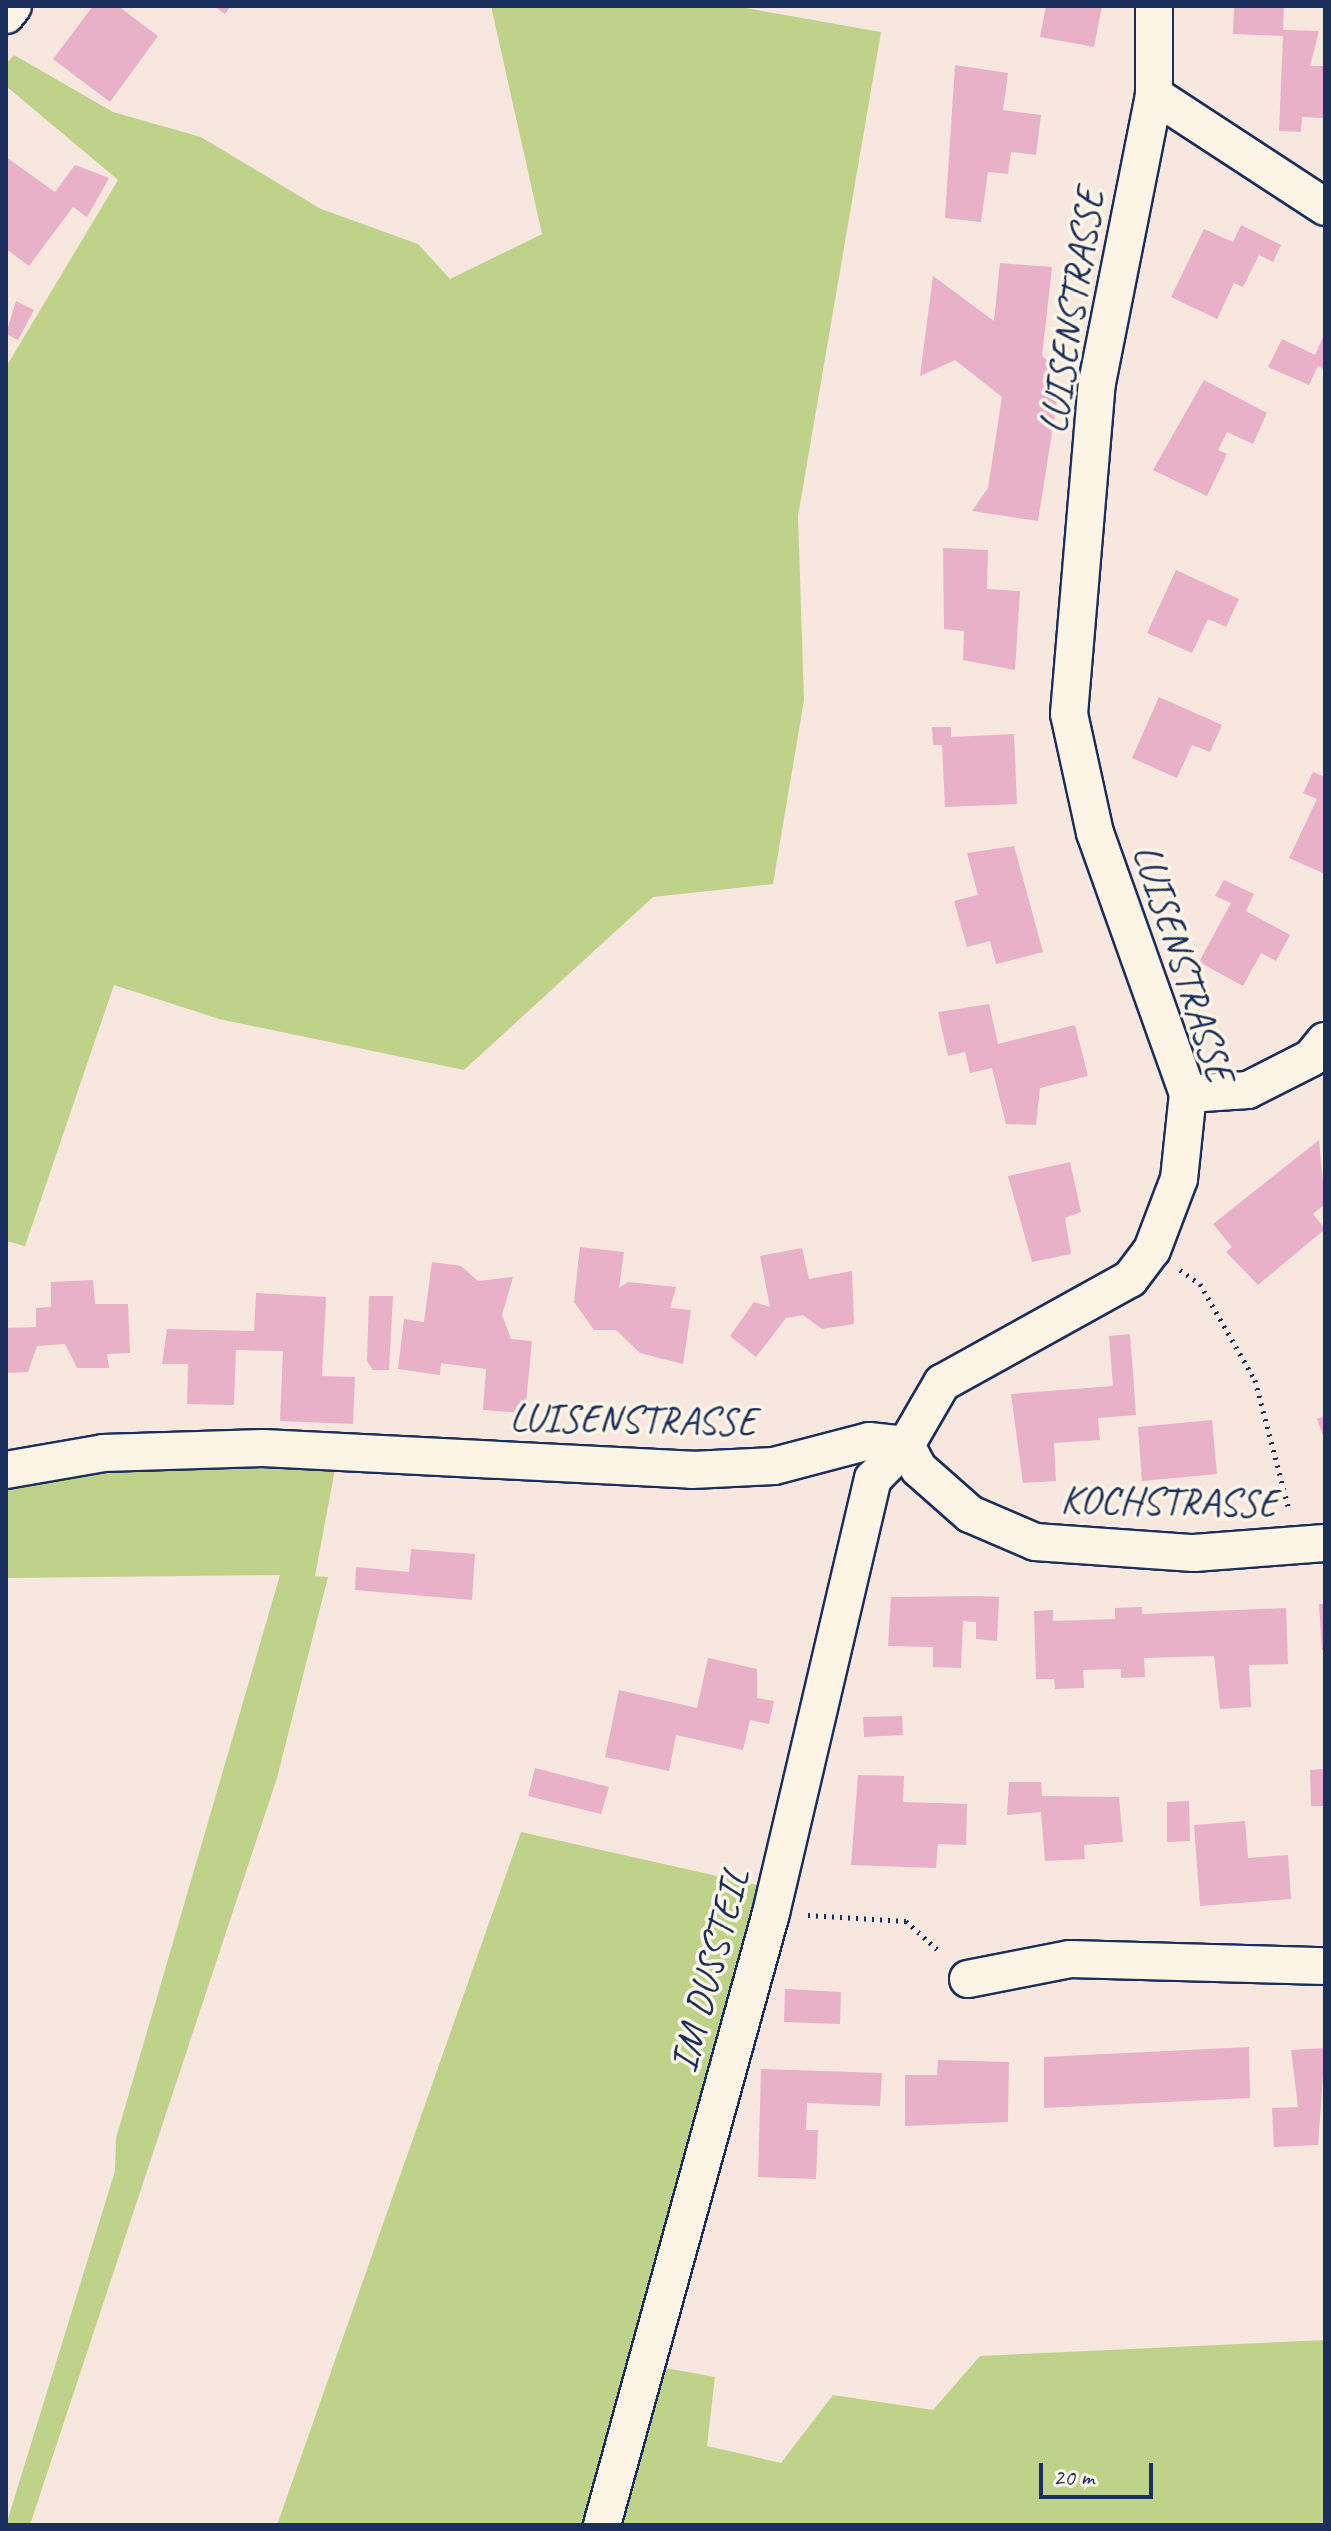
<!DOCTYPE html>
<style>
body{margin:0}
#map{position:relative;width:1331px;height:2531px;overflow:hidden;background:#f8e7df;font-family:Caveat,sans-serif}
div>[style]{position:absolute}
[style*='--x']{left:calc(var(--x)*1px);top:calc(var(--y)*1px);width:calc(var(--w)*1px);rotate:calc(var(--a)*1deg)}
.green>*{inset:0;background:#bed389}
.building>*{inset:0;background:#e8b1c8}
.path>*{height:5px;margin-top:-2.5px;transform-origin:0;background:repeating-linear-gradient(90deg,#1b2f5e 0 2px,transparent 0 8px)}
.roads{filter:drop-shadow(2px 0 #1b2f5e) drop-shadow(-2px 0 #1b2f5e) drop-shadow(0 2px #1b2f5e) drop-shadow(0 -2px #1b2f5e)}
.street>*{height:36px;margin:-18px;padding:0 18px;transform-origin:18px;border-radius:18px;background:#fcf5e5}
span{translate:-50% -50%;white-space:nowrap;text-align:center;line-height:1.15;-webkit-text-stroke:7px #fcf5e5;paint-order:stroke}
.street-label{font-size:40px;color:#1b2f5e}
.frame{position:absolute;inset:0;border:8px solid #1b2f5e;pointer-events:none}
.scale{position:absolute;left:1039px;top:2463px;width:114px;height:36px;box-sizing:border-box;border:4px solid #1b2f5e;border-top:0;padding-left:10px;font-size:24px;line-height:28px;white-space:nowrap;color:#1b2f5e;-webkit-text-stroke:6px #fcf5e5;paint-order:stroke}
</style>
<div id="map">
<div class="green">
<div style="clip-path:polygon(491px 6px,734px 6px,881px 32px,798px 516px,804px 700px,773px 884px,653px 897px,464px 1070px,219px 1019px,114px 985px,25px 1246px,6px 1241px,6px 367px,118px 180px,6px 86px,6px 64px,14px 55px,113px 112px,201px 137px,321px 209px,418px 244px,450px 279px,542px 234px)"></div>
<div style="clip-path:polygon(336px 1464px,315px 1576px,328px 1577px,277px 1778px,30px 2525px,6px 2525px,115px 2171px,116px 2138px,280px 1575px,6px 1578px,6px 1486px,101px 1467px)"></div>
<div style="clip-path:polygon(521px 1832px,766px 1887px,586px 2525px,277px 2525px)"></div>
<div style="clip-path:polygon(1325px 2340px,1325px 2525px,613px 2525px,655px 2366px,715px 2377px,707px 2446px,781px 2463px,833px 2395px,933px 2410px,980px 2356px)"></div>
</div>
<div class="building">
<div style="clip-path:polygon(93px 6px,118px 6px,158px 36px,110px 102px,53px 59px)"></div>
<div style="clip-path:polygon(214px 6px,231px 6px,225px 14px)"></div>
<div style="clip-path:polygon(1046px 6px,1102px 6px,1094px 47px,1040px 37px)"></div>
<div style="clip-path:polygon(1234px 6px,1284px 6px,1283px 30px,1319px 31px,1310px 66px,1325px 66px,1325px 118px,1302px 117px,1301px 132px,1279px 131px,1283px 36px,1233px 34px)"></div>
<div style="clip-path:polygon(955px 65px,1008px 73px,1003px 110px,1041px 115px,1036px 155px,1011px 152px,1008px 174px,988px 172px,981px 222px,945px 218px)"></div>
<div style="clip-path:polygon(6px 157px,55px 192px,75px 165px,109px 178px,87px 217px,73px 207px,29px 266px,6px 249px)"></div>
<div style="clip-path:polygon(1241px 225px,1281px 245px,1273px 262px,1259px 255px,1243px 287px,1234px 283px,1217px 319px,1171px 297px,1204px 229px,1233px 242px)"></div>
<div style="clip-path:polygon(1000px 263px,1052px 267px,1042px 356px,1056px 367px,1046px 371px,1057px 401px,1038px 521px,972px 511px,988px 488px,1002px 397px,955px 360px,920px 376px,933px 276px,994px 321px)"></div>
<div style="clip-path:polygon(16px 301px,34px 310px,18px 340px,6px 334px)"></div>
<div style="clip-path:polygon(1325px 333px,1325px 370px,1318px 366px,1309px 385px,1268px 367px,1282px 339px,1315px 355px)"></div>
<div style="clip-path:polygon(1204px 380px,1267px 413px,1253px 444px,1227px 432px,1218px 450px,1227px 454px,1207px 496px,1153px 470px)"></div>
<div style="clip-path:polygon(943px 548px,988px 550px,987px 589px,1020px 591px,1015px 670px,963px 660px,964px 631px,944px 629px)"></div>
<div style="clip-path:polygon(1176px 570px,1239px 599px,1226px 627px,1208px 619px,1192px 653px,1147px 633px)"></div>
<div style="clip-path:polygon(1159px 697px,1222px 725px,1210px 752px,1192px 745px,1177px 778px,1132px 758px)"></div>
<div style="clip-path:polygon(932px 727px,951px 727px,951px 737px,1014px 734px,1017px 804px,945px 807px,942px 745px,933px 745px)"></div>
<div style="clip-path:polygon(1313px 772px,1325px 777px,1325px 874px,1289px 858px,1317px 799px,1303px 793px)"></div>
<div style="clip-path:polygon(1014px 846px,1043px 952px,996px 964px,990px 941px,967px 947px,954px 901px,978px 895px,967px 853px)"></div>
<div style="clip-path:polygon(1224px 880px,1254px 894px,1246px 911px,1290px 935px,1276px 961px,1261px 953px,1243px 986px,1199px 962px,1231px 903px,1215px 896px)"></div>
<div style="clip-path:polygon(989px 1004px,998px 1044px,1075px 1025px,1088px 1076px,1040px 1088px,1036px 1125px,1006px 1124px,992px 1068px,970px 1073px,965px 1052px,948px 1056px,938px 1012px)"></div>
<div style="clip-path:polygon(1319px 1140px,1325px 1204px,1313px 1214px,1325px 1229px,1258px 1285px,1226px 1252px,1232px 1247px,1213px 1224px)"></div>
<div style="clip-path:polygon(1070px 1162px,1081px 1212px,1065px 1218px,1071px 1254px,1032px 1262px,1008px 1176px)"></div>
<div style="clip-path:polygon(580px 1247px,624px 1252px,619px 1288px,628px 1282px,676px 1287px,670px 1308px,691px 1310px,683px 1364px,640px 1353px,616px 1330px,594px 1330px,574px 1302px)"></div>
<div style="clip-path:polygon(802px 1248px,809px 1279px,852px 1271px,854px 1324px,822px 1329px,803px 1315px,786px 1318px,756px 1357px,730px 1336px,754px 1302px,770px 1307px,760px 1256px)"></div>
<div style="clip-path:polygon(432px 1262px,461px 1266px,478px 1281px,513px 1277px,502px 1315px,511px 1339px,532px 1341px,525px 1413px,483px 1410px,486px 1369px,441px 1363px,440px 1375px,398px 1369px,404px 1319px,424px 1322px)"></div>
<div style="clip-path:polygon(93px 1280px,95px 1304px,128px 1304px,130px 1353px,107px 1354px,109px 1368px,77px 1368px,65px 1344px,37px 1346px,28px 1372px,6px 1373px,6px 1328px,36px 1327px,36px 1308px,51px 1307px,51px 1282px)"></div>
<div style="clip-path:polygon(256px 1293px,326px 1297px,322px 1376px,355px 1377px,353px 1424px,280px 1421px,283px 1351px,236px 1350px,234px 1405px,187px 1404px,188px 1364px,162px 1364px,167px 1329px,254px 1331px)"></div>
<div style="clip-path:polygon(369px 1296px,393px 1296px,389px 1370px,373px 1370px,367px 1361px)"></div>
<div style="clip-path:polygon(1130px 1334px,1136px 1415px,1098px 1418px,1100px 1440px,1054px 1443px,1056px 1481px,1023px 1483px,1011px 1394px,1113px 1386px,1109px 1336px)"></div>
<div style="clip-path:polygon(1325px 1416px,1325px 1440px,1317px 1419px)"></div>
<div style="clip-path:polygon(1212px 1420px,1217px 1474px,1142px 1481px,1138px 1427px)"></div>
<div style="clip-path:polygon(411px 1549px,475px 1554px,472px 1600px,355px 1590px,356px 1567px,409px 1572px)"></div>
<div style="clip-path:polygon(977px 1596px,999px 1597px,997px 1641px,976px 1639px,976px 1622px,963px 1621px,961px 1668px,933px 1667px,933px 1647px,888px 1646px,891px 1597px)"></div>
<div style="clip-path:polygon(1319px 1604px,1325px 1604px,1325px 1650px,1322px 1650px)"></div>
<div style="clip-path:polygon(1142px 1607px,1142px 1614px,1286px 1608px,1288px 1664px,1249px 1665px,1251px 1707px,1220px 1709px,1214px 1656px,1144px 1658px,1145px 1677px,1121px 1678px,1121px 1669px,1083px 1670px,1084px 1688px,1055px 1689px,1054px 1679px,1036px 1679px,1034px 1611px,1053px 1610px,1053px 1621px,1115px 1619px,1115px 1608px)"></div>
<div style="clip-path:polygon(708px 1658px,757px 1669px,757px 1698px,774px 1701px,769px 1724px,750px 1720px,743px 1750px,676px 1735px,669px 1771px,605px 1757px,619px 1690px,697px 1708px)"></div>
<div style="clip-path:polygon(902px 1716px,903px 1735px,864px 1737px,863px 1717px)"></div>
<div style="clip-path:polygon(535px 1768px,609px 1787px,601px 1814px,528px 1796px)"></div>
<div style="clip-path:polygon(1325px 1769px,1325px 1806px,1311px 1806px,1310px 1770px)"></div>
<div style="clip-path:polygon(858px 1775px,904px 1776px,903px 1802px,967px 1804px,966px 1845px,938px 1844px,936px 1868px,851px 1865px)"></div>
<div style="clip-path:polygon(1009px 1782px,1041px 1782px,1042px 1796px,1119px 1797px,1123px 1842px,1084px 1845px,1085px 1859px,1045px 1861px,1041px 1812px,1007px 1815px)"></div>
<div style="clip-path:polygon(1189px 1801px,1190px 1841px,1167px 1842px,1167px 1802px)"></div>
<div style="clip-path:polygon(1245px 1821px,1248px 1858px,1288px 1855px,1291px 1899px,1200px 1906px,1194px 1825px)"></div>
<div style="clip-path:polygon(785px 1989px,841px 1992px,840px 2024px,784px 2022px)"></div>
<div style="clip-path:polygon(1249px 2047px,1250px 2098px,1044px 2108px,1044px 2057px)"></div>
<div style="clip-path:polygon(1325px 2048px,1318px 2145px,1274px 2147px,1272px 2108px,1298px 2107px,1291px 2050px)"></div>
<div style="clip-path:polygon(938px 2060px,1009px 2062px,1008px 2122px,905px 2126px,905px 2075px,937px 2075px)"></div>
<div style="clip-path:polygon(761px 2069px,882px 2073px,880px 2106px,807px 2103px,806px 2130px,818px 2130px,816px 2179px,758px 2177px)"></div>
</div>
<div class="path">
<div style="--x:1180;--y:1270;--w:24;--a:35"></div>
<div style="--x:1200;--y:1284;--w:111;--a:60.2"></div>
<div style="--x:1255;--y:1380;--w:134;--a:75.3"></div>
<div style="--x:808;--y:1915;--w:98;--a:3.5"></div>
<div style="--x:906;--y:1921;--w:47;--a:42.4"></div>
</div>
<div class="roads">
<div class="street">
<div style="--x:6;--y:15;--w:11;--a:-52"></div>
<div style="--x:1154;--y:95;--w:204;--a:33.2"></div>
<div style="--x:1188;--y:1094;--w:60;--a:-3.8"></div>
<div style="--x:1248;--y:1090;--w:71;--a:-26.9"></div>
<div style="--x:1311;--y:1058;--w:22;--a:-51"></div>
<div style="--x:906;--y:1445;--w:27;--a:62"></div>
<div style="--x:919;--y:1469;--w:68;--a:41.4"></div>
<div style="--x:970;--y:1514;--w:71;--a:23.3"></div>
<div style="--x:1035;--y:1542;--w:159;--a:4"></div>
<div style="--x:1194;--y:1553;--w:131;--a:-4.4"></div>
<div style="--x:6;--y:1470;--w:98;--a:-9.9"></div>
<div style="--x:103;--y:1453;--w:160;--a:-1.8"></div>
<div style="--x:263;--y:1448;--w:430;--a:2.9"></div>
<div style="--x:692;--y:1470;--w:82;--a:-2.8"></div>
<div style="--x:774;--y:1466;--w:98;--a:-14.7"></div>
<div style="--x:869;--y:1441;--w:37;--a:6"></div>
<div style="--x:968;--y:1979;--w:104;--a:-11.1"></div>
<div style="--x:1070;--y:1959;--w:255;--a:1.6"></div>
<div style="--x:602;--y:2525;--w:635;--a:-74.56"></div>
<div style="--x:771;--y:1913;--w:446;--a:-76.8"></div>
<div style="--x:873;--y:1479;--w:47;--a:-45.9"></div>
<div style="--x:906;--y:1445;--w:72;--a:-59.9"></div>
<div style="--x:942;--y:1383;--w:215;--a:-29"></div>
<div style="--x:1130;--y:1279;--w:36;--a:-53"></div>
<div style="--x:1152;--y:1250;--w:76;--a:-69.2"></div>
<div style="--x:1179;--y:1179;--w:85;--a:-84"></div>
<div style="--x:1188;--y:1094;--w:277;--a:-109.6"></div>
<div style="--x:1095;--y:833;--w:122;--a:-102.3"></div>
<div style="--x:1069;--y:714;--w:332;--a:-85.2"></div>
<div style="--x:1097;--y:383;--w:294;--a:-78.8"></div>
<div style="--x:1154;--y:95;--w:89;--a:-90"></div>
</div>
</div>
<div class="street-label">
<span style="left:1071px;top:311px;rotate:-81deg">LUISENSTRASSE</span>
<span style="left:1184px;top:963px;rotate:72deg">LUISENSTRASSE</span>
<span style="left:633px;top:1419px;rotate:1deg">LUISENSTRASSE</span>
<span style="left:1169px;top:1501px;rotate:1deg">KOCHSTRASSE</span>
<span style="left:709px;top:1970px;rotate:-75deg">IM DUSSTEIL</span>
</div>
<div class="frame"></div>
<div class="scale">20 m</div>
</div>
